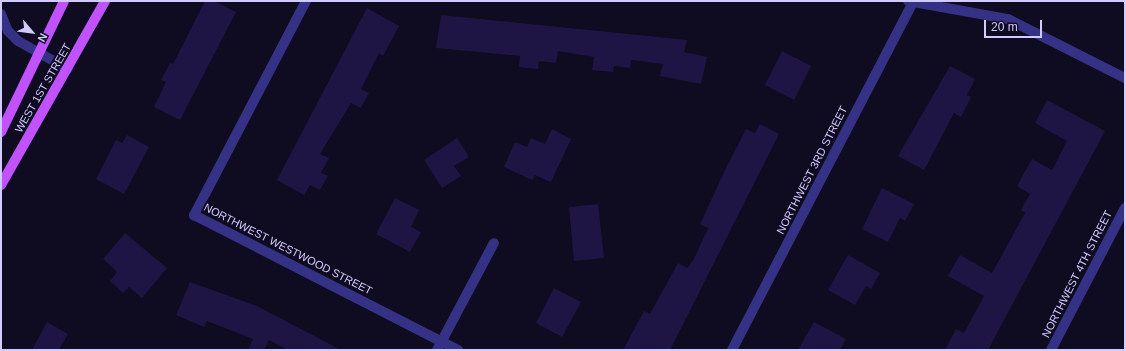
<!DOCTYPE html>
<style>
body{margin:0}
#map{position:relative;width:1126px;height:351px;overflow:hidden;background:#0f0b21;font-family:Arial,sans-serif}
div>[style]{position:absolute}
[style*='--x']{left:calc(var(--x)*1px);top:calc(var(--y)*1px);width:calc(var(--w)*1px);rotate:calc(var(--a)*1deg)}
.building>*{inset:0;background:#1f1544}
.minor>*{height:10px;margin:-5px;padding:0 5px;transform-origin:5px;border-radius:5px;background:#353185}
.major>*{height:10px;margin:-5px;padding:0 5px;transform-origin:5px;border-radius:5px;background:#c052ff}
span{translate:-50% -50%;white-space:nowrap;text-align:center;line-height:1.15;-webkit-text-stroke:4px #0f0b21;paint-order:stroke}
.street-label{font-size:11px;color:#d2cbff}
.frame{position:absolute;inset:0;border:2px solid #d2cbff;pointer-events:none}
.north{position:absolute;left:12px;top:12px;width:40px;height:40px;-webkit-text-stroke:3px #0f0b21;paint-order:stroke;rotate:118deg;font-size:11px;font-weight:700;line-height:16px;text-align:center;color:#d2cbff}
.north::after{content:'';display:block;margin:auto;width:14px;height:18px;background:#d2cbff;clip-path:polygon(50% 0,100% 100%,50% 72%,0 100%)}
.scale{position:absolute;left:984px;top:20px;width:58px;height:18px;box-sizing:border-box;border:2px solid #d2cbff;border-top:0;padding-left:5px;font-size:12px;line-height:14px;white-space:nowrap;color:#d2cbff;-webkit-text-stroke:3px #0f0b21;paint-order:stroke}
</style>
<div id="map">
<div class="building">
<div style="clip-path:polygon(205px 1px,214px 1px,236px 12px,180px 120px,154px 107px,166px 82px,161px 80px,170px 63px,173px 64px)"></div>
<div style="clip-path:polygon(367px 8px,399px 26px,383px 56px,379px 53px,361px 89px,369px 93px,361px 108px,351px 103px,320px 154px,329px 158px,321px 173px,328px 176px,320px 190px,310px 185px,304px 195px,277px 180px)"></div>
<div style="clip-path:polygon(441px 15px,687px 40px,684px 52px,707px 57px,701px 84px,660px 76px,663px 64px,631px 60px,630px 68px,614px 66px,613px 72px,592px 70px,594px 57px,558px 51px,556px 63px,539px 61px,538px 69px,519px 67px,520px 56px,436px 48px)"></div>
<div style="clip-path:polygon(782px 51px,811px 66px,794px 100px,765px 85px)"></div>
<div style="clip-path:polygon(950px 66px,975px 79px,967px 95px,971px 97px,961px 117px,954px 113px,924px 170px,898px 156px)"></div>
<div style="clip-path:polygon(1047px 100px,1105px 131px,988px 350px,945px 350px,956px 329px,964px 333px,984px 296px,948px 276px,960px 255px,992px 273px,1025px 213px,1021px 210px,1030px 194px,1017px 186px,1032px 159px,1052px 170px,1067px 141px,1035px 123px)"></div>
<div style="clip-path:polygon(760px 124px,779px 134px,670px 350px,623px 350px,644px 311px,650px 314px,678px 263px,687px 268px,694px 259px,708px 228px,700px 224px,726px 168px,746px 129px,755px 133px)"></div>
<div style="clip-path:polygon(552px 129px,571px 139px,551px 182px,535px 175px,532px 180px,504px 167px,515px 142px,527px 147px,531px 138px,545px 144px)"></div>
<div style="clip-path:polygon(127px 135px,149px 147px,124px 194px,96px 179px,116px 140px,122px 143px)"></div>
<div style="clip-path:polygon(457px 138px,469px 157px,454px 166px,461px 176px,442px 188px,424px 160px)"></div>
<div style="clip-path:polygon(882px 188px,914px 204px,905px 221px,900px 218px,888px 242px,862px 229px)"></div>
<div style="clip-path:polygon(395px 198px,419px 210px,411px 227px,421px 232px,410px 252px,376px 234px)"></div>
<div style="clip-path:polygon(598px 204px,604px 258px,574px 261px,569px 207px)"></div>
<div style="clip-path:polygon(125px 233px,167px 268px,142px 298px,129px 287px,123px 293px,110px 281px,117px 272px,103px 259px)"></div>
<div style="clip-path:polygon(848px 255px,880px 273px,871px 289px,866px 286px,855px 305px,828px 290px)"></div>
<div style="clip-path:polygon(190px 282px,257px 306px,341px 350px,288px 350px,269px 340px,264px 350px,248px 350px,253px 339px,207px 321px,204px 327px,176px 315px)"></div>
<div style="clip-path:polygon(554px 288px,581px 302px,562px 337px,536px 323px)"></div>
<div style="clip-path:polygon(47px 322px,68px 334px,59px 350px,32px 350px)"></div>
<div style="clip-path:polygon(814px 322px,846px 339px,840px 350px,798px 350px)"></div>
</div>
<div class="minor">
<div style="--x:306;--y:1;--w:242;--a:117.6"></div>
<div style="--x:194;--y:215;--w:297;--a:27.1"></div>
<div style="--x:908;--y:1;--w:102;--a:10.2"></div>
<div style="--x:1008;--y:19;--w:131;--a:26.8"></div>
<div style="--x:1;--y:14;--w:18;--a:68"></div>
<div style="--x:8;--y:31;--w:14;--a:45"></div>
<div style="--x:18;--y:41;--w:57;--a:29.2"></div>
<div style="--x:437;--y:350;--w:121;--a:-62"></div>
<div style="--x:732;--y:350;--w:394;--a:-62.5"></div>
<div style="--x:1051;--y:350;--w:160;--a:-62.5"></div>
</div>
<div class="major">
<div style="--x:1;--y:132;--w:145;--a:-64.3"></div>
<div style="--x:1;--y:185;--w:211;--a:-60.5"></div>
</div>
<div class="street-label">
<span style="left:43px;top:88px;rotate:-60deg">WEST 1ST STREET</span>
<span style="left:812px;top:170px;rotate:-63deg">NORTHWEST 3RD STREET</span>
<span style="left:288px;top:249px;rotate:27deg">NORTHWEST WESTWOOD STREET</span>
<span style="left:1077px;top:274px;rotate:-63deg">NORTHWEST 4TH STREET</span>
</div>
<div class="frame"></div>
<div class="north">N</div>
<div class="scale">20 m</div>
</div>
